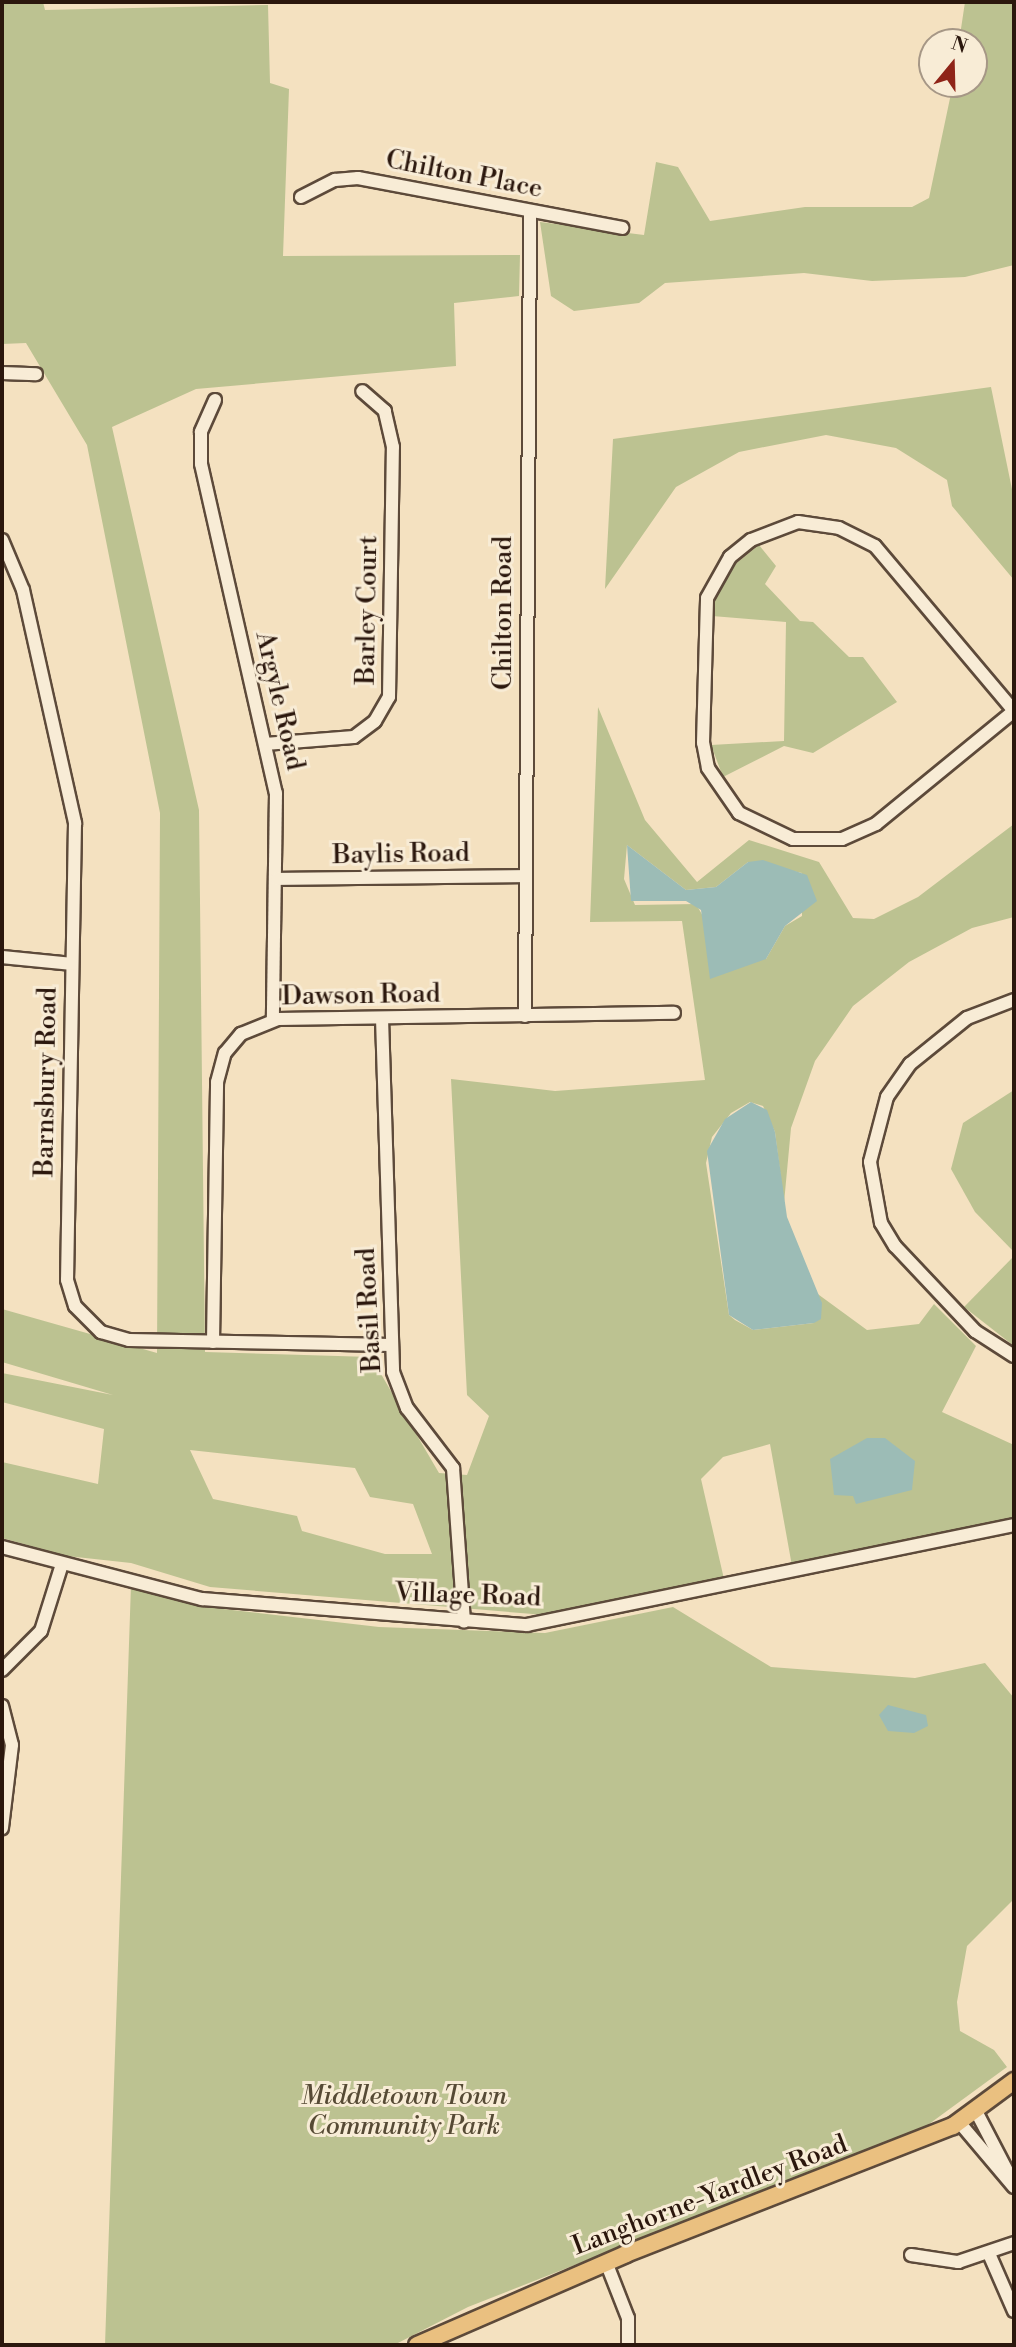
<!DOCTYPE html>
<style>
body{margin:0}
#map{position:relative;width:1016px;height:2347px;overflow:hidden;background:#f4e1c0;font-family:"Libre Bodoni",serif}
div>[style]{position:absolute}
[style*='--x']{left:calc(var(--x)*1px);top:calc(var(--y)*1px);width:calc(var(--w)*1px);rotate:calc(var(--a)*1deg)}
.green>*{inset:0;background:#bcc291}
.water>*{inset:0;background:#9cbcb6}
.roads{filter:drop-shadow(2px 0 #5d4a3a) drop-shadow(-2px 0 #5d4a3a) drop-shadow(0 2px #5d4a3a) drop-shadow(0 -2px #5d4a3a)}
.minor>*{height:12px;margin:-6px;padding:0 6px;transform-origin:6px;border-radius:6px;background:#f8ecd6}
.major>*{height:16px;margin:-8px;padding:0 8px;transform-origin:8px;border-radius:8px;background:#eac080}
span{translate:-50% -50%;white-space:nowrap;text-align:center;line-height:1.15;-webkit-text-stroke:6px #f8ecd6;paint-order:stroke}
.street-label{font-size:26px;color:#2b170d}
.park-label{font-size:26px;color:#564a35;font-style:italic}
.frame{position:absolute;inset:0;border:4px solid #2b170d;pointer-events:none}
.north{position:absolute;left:918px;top:28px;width:70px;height:70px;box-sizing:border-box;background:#f8ecd6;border:2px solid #a69786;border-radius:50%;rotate:19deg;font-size:19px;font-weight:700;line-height:28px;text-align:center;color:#2b170d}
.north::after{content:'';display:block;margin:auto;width:24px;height:32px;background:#8f2418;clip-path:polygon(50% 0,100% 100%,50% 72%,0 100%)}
</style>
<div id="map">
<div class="green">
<div style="clip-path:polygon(evenodd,2px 2px,43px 2px,45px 10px,268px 5px,270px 83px,289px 89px,283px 256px,520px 255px,519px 296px,454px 303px,456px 366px,196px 389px,112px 427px,199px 810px,205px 1352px,371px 1357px,439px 1473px,467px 1475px,489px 1416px,467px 1395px,451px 1079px,555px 1091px,705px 1080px,682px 921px,590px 922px,598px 707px,645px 820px,697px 882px,749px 840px,819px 862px,853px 918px,874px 919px,918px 897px,1014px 824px,1014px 917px,972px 928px,909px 962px,853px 1006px,815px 1061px,791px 1128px,784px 1203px,775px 1132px,763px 1106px,750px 1102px,731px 1113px,712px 1137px,706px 1163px,729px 1315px,735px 1320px,753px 1330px,814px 1323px,815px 1292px,867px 1330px,919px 1324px,934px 1304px,976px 1346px,942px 1412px,1014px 1445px,1014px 1520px,792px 1566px,770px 1444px,723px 1457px,701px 1479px,724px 1579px,545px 1615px,210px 1587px,131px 1563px,67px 1556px,2px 1538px,2px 1462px,98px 1484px,104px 1429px,2px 1402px,2px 1373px,113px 1395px,2px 1362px,2px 1309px,157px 1353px,160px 813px,87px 445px,26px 343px,2px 344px,2px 2px,627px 845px,686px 890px,716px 887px,748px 862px,802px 873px,802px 916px,785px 926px,766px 959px,704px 918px,696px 904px,635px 905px,624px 879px,627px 845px,2px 2px,190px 1450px,355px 1468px,370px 1497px,413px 1504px,432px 1554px,385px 1554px,302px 1531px,297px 1516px,213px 1499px,190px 1450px)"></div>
<div style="clip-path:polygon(965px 2px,1014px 2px,1014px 265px,965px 277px,872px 281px,804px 273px,665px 283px,639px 303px,574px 311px,551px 296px,540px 222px,644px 235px,656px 162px,678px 167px,710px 221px,805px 207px,912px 207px,929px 198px,953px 84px,974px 84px,974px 42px,959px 42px)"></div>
<div style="clip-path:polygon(991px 387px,1014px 499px,1014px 580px,952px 506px,947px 480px,896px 448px,826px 435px,739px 452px,676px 487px,605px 589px,613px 439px)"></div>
<div style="clip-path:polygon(759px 545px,776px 566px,765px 584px,800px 621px,813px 622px,849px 657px,863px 657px,897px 702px,813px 753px,784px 746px,723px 777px,711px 745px,784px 741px,786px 622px,712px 616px,717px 592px,733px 566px)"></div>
<div style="clip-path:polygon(1014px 1090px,1014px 1252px,975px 1212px,951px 1169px,963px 1123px)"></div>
<div style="clip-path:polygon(1014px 1256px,1014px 1346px,964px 1307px)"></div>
<div style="clip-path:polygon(131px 1585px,206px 1607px,379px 1627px,545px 1633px,673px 1607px,771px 1667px,915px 1678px,985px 1663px,1014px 1698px,1014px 1899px,967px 1946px,957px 2002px,960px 2031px,994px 2050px,1007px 2067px,925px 2127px,468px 2307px,394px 2345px,105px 2345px)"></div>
</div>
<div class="water">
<div style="clip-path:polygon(627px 845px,686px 890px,716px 887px,748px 862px,763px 860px,807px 875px,817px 901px,785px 926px,766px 959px,710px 979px,701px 910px,686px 901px,631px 901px)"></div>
<div style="clip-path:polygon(751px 1102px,767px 1110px,775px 1132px,787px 1217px,822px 1303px,821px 1319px,814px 1323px,753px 1330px,729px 1315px,707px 1151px,725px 1119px)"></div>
<div style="clip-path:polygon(867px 1438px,885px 1438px,915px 1461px,912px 1490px,856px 1504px,853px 1496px,834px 1495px,830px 1459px)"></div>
<div style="clip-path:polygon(888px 1705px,926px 1715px,928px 1726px,914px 1733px,888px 1731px,879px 1715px)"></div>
</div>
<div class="roads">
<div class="minor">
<div style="--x:301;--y:197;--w:38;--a:-27"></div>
<div style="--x:335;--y:180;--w:23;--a:-5"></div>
<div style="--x:358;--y:178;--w:269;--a:10.7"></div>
<div style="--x:2;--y:373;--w:34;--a:2"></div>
<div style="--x:215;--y:400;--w:35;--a:114"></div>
<div style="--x:201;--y:432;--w:32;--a:90"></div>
<div style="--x:201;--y:464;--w:337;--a:77.2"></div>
<div style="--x:276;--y:793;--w:227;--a:90.8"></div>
<div style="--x:798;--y:522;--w:41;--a:8.3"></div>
<div style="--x:839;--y:528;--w:40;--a:26.6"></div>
<div style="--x:875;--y:546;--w:216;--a:49.9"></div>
<div style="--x:1014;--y:711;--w:178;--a:140.7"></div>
<div style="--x:876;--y:824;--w:37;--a:156"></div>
<div style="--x:842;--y:839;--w:49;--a:180"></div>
<div style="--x:793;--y:839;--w:60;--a:-154.3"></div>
<div style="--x:739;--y:813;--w:55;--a:-124.6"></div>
<div style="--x:708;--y:768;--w:25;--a:-101"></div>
<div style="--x:703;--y:743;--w:145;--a:-88.4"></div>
<div style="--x:707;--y:598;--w:47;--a:-60.7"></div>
<div style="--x:730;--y:557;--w:27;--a:-39"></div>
<div style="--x:751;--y:540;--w:50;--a:-21"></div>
<div style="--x:2;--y:540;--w:54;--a:67.2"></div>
<div style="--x:23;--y:590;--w:239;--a:77.4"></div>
<div style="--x:75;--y:823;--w:457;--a:91"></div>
<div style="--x:67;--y:1280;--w:27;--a:73"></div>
<div style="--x:75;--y:1306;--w:37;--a:45"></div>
<div style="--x:101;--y:1332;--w:29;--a:16"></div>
<div style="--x:129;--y:1340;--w:263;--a:1.1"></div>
<div style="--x:265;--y:744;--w:89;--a:-4.5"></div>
<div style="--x:354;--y:737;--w:26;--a:-37"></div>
<div style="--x:375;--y:721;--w:28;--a:-60"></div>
<div style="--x:389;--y:697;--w:250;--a:-89.1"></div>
<div style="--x:393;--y:447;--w:37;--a:-103"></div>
<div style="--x:385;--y:411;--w:30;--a:-139"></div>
<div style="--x:277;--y:879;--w:249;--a:-0.7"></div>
<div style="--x:2;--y:957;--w:70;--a:5.7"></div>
<div style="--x:1014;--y:1000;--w:50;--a:159"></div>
<div style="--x:967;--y:1018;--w:73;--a:141.1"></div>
<div style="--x:910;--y:1064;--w:40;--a:124.9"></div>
<div style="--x:887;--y:1097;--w:67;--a:104.7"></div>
<div style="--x:870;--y:1162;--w:62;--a:79.8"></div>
<div style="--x:881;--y:1223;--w:27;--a:59"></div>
<div style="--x:895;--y:1246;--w:117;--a:46.7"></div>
<div style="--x:975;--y:1331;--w:46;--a:32.7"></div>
<div style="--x:525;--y:1016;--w:805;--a:-89.64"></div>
<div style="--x:382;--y:1018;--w:354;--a:88.2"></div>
<div style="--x:393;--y:1372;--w:39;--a:69"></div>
<div style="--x:407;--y:1408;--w:76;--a:52.5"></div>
<div style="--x:453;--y:1468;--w:154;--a:85.9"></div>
<div style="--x:213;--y:1342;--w:260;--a:-89.1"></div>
<div style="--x:217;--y:1082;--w:30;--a:-75"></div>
<div style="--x:225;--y:1053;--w:25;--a:-50"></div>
<div style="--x:241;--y:1034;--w:40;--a:-22"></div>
<div style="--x:278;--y:1019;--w:396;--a:-0.9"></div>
<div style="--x:2;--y:1547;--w:207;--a:14.6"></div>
<div style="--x:202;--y:1599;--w:326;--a:4.6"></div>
<div style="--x:527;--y:1625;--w:497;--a:-11.6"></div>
<div style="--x:2;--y:1670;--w:55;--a:-45"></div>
<div style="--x:41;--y:1631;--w:70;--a:-72.6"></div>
<div style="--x:2;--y:1706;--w:40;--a:75.6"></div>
<div style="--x:12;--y:1745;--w:84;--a:96.9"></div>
<div style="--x:977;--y:2113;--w:80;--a:62.5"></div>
<div style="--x:959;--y:2122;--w:85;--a:49.8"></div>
<div style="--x:911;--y:2255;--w:48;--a:8.5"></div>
<div style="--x:958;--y:2262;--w:59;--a:-18.7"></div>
<div style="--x:990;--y:2256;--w:60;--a:66.4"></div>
<div style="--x:606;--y:2262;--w:60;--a:68.6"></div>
<div style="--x:628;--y:2318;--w:27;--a:90"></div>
</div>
<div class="major">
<div style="--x:417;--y:2345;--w:228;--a:-23.5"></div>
<div style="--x:626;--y:2254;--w:351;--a:-21.4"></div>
<div style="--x:953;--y:2126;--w:76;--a:-36.4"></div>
</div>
</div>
<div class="street-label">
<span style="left:464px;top:175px;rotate:11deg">Chilton Place</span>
<span style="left:368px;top:610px;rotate:-89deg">Barley Court</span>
<span style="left:504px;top:613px;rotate:-90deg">Chilton Road</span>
<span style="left:279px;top:701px;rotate:77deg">Argyle Road</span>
<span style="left:401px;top:855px;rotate:-1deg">Baylis Road</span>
<span style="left:361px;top:996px;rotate:-1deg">Dawson Road</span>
<span style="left:47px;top:1082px;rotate:-89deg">Barnsbury Road</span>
<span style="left:370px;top:1310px;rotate:-93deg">Basil Road</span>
<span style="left:468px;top:1596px;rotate:2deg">Village Road</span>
<span style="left:710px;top:2196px;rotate:-21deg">Langhorne-Yardley Road</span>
</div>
<div class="park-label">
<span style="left:404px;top:2112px">Middletown Town<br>Community Park</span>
</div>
<div class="frame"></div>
<div class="north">N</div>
</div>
